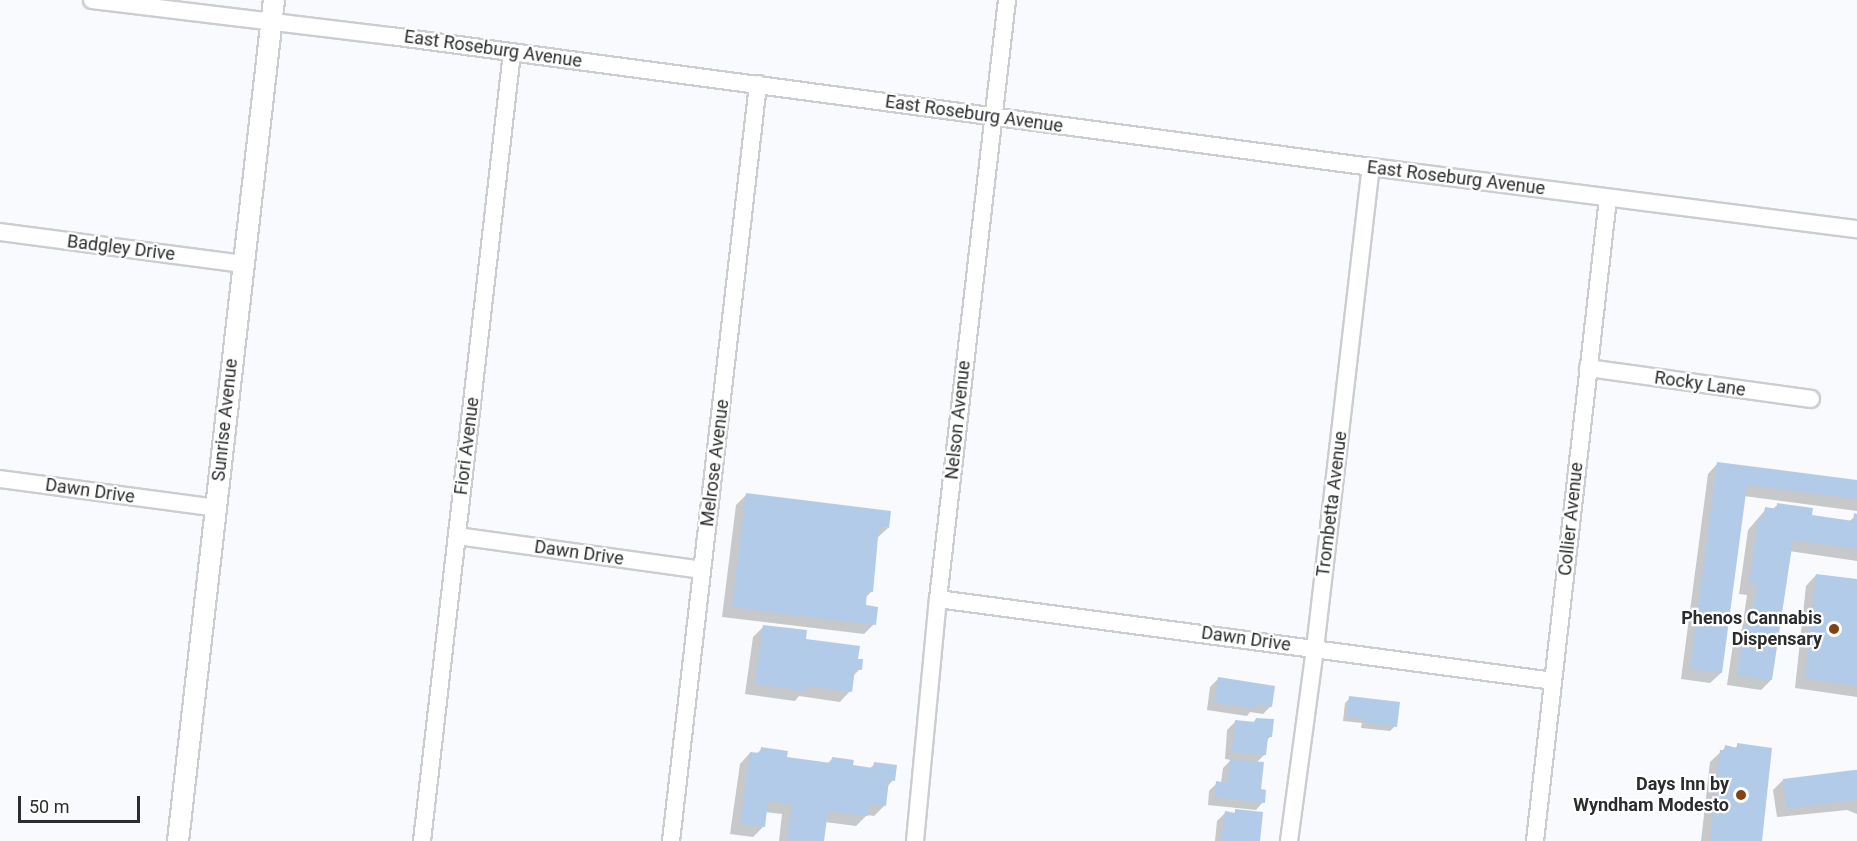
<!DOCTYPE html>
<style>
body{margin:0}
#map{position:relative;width:1857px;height:841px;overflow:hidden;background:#f8fafd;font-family:Roboto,sans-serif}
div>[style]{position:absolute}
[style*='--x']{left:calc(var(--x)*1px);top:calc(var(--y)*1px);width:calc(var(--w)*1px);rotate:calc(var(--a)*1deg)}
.shadow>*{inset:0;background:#0003}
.building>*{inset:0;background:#b2cbe8}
.roads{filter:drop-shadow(2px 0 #cbcdd0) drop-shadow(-2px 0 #cbcdd0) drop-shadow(0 2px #cbcdd0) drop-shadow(0 -2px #cbcdd0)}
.minor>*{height:16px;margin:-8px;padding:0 8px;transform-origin:8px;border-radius:8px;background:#fff}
.tertiary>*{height:20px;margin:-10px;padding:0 10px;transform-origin:10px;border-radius:10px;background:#fff}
.dots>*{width:16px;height:16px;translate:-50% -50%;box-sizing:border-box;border:3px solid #fff;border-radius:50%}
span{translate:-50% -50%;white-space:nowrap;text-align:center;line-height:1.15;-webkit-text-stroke:4.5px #fff;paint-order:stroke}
.street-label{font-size:18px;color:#2b2c2d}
.poi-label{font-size:18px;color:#2b2c2d;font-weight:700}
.right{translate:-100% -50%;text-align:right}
.scale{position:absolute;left:18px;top:796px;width:122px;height:27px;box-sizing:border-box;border:3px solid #2b2c2d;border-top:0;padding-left:8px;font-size:18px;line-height:21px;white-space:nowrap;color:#2b2c2d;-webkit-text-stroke:4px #fff;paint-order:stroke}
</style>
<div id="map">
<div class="shadow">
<div style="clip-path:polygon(1718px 463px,1857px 482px,1857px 511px,1744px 496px,1721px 673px,1710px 683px,1681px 679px,1708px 474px)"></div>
<div style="clip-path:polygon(747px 494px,888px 528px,877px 538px,872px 591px,865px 598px,864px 606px,874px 624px,864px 634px,722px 617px,736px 505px)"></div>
<div style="clip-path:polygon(1778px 504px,1811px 516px,1848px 522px,1857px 515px,1857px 561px,1789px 551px,1771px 680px,1761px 690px,1727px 685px,1734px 637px,1742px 629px,1747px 595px,1739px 594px,1748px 530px,1766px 509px,1772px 510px)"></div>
<div style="clip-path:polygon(1816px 575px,1857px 580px,1857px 697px,1795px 688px,1806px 586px)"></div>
<div style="clip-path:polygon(764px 626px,805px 640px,860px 669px,852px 677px,850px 691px,840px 702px,799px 696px,795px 701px,745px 694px,753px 637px)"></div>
<div style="clip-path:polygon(1218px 679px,1271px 706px,1263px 714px,1250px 712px,1247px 716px,1207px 710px,1210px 687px)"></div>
<div style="clip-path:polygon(1350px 698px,1395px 726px,1390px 731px,1361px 728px,1362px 723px,1343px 721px,1345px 703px)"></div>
<div style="clip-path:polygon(1256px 719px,1271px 736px,1266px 741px,1265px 754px,1256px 763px,1263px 802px,1256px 810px,1208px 805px,1209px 791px,1217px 783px,1221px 783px,1223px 768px,1231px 760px,1225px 759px,1227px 730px,1235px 722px,1252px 724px)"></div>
<div style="clip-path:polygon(1738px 745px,1760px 841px,1701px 841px,1710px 762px,1726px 747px,1734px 749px)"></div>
<div style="clip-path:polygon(762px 749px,785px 758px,827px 764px,833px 758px,851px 767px,869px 769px,875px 764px,893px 780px,887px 787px,884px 806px,874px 816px,867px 815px,856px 826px,825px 822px,823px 841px,779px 841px,782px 814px,765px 812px,763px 827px,753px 837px,730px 834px,740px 764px,750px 753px,756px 754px)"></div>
<div style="clip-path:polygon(1857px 772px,1857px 814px,1847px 810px,1777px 817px,1773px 790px,1783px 780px)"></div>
<div style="clip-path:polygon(1236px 811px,1258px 841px,1215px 841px,1217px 821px,1225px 813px,1233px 814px)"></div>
</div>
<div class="building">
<div style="clip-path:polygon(1717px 462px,1857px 480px,1857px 499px,1747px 485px,1722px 673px,1690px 669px)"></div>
<div style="clip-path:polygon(746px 493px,891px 511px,889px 528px,879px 527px,873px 592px,867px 591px,866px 605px,878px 607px,876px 625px,732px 607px)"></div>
<div style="clip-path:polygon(1777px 503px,1813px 508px,1812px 515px,1853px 521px,1854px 513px,1857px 514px,1857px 549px,1793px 540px,1772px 680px,1737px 675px,1744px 625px,1751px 626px,1757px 585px,1749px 584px,1758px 518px,1763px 519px,1765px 507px,1777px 509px)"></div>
<div style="clip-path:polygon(1816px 574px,1857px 579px,1857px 686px,1805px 678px)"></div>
<div style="clip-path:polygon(763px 625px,807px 630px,806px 639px,860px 646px,858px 659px,863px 659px,862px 670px,855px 669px,852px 692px,807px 686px,806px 691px,755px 684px)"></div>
<div style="clip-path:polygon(1218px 677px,1275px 686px,1272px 707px,1256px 704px,1256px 708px,1214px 703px)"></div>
<div style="clip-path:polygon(1349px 696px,1400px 702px,1397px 727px,1365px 723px,1366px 719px,1347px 717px)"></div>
<div style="clip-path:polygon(1256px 718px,1274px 719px,1272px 737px,1268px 737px,1266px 755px,1232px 752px,1235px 720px,1255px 722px)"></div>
<div style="clip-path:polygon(1737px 743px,1772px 748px,1762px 841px,1710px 841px,1720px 750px,1724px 750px,1725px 745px,1737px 748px)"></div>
<div style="clip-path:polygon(761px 747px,788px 751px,787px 757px,831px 763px,832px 757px,854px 760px,853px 765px,873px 768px,874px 762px,897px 765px,895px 781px,889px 780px,886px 806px,869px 804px,868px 816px,828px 811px,824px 841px,787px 839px,792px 804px,768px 801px,765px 827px,740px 824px,750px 752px,760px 753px)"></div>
<div style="clip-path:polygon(1230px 759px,1264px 762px,1261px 789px,1266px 790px,1265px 803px,1215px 797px,1216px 781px,1227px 783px)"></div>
<div style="clip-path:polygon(1854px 770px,1857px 770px,1857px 800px,1787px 808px,1783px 779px)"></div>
<div style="clip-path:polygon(1235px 809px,1263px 812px,1260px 841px,1221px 841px,1225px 811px,1235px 813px)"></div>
</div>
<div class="roads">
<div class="minor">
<div style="--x:92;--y:0;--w:301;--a:6.9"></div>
<div style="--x:391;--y:36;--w:989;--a:7.61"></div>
<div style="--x:1371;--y:167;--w:490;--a:7.3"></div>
<div style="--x:0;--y:232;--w:245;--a:7.5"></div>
<div style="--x:1588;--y:368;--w:225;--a:7.9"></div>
<div style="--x:0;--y:479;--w:218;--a:7.6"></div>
<div style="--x:457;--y:536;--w:247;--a:7.9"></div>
<div style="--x:938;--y:599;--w:620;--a:7.59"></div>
<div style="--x:422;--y:841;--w:794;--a:-83.49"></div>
<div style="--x:671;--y:841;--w:762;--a:-83.44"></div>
<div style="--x:915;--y:841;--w:243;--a:-84.6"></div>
<div style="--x:938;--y:599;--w:603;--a:-83.43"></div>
<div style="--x:1289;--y:841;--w:194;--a:-82.3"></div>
<div style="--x:1315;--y:649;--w:485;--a:-83.4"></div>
<div style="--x:1535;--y:841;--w:647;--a:-83.52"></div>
</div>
<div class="tertiary">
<div style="--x:178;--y:841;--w:846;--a:-83.49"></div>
</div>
</div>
<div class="dots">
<div style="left:1834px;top:629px;background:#844111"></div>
<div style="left:1741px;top:795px;background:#844111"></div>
</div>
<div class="street-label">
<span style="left:493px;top:49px;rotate:8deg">East Roseburg Avenue</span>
<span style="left:974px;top:114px;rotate:8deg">East Roseburg Avenue</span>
<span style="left:1456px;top:178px;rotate:7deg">East Roseburg Avenue</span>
<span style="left:121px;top:248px;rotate:7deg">Badgley Drive</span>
<span style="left:1700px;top:384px;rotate:8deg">Rocky Lane</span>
<span style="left:225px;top:420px;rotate:-84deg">Sunrise Avenue</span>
<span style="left:958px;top:420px;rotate:-84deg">Nelson Avenue</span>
<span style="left:467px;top:446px;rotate:-83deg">Fiori Avenue</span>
<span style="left:715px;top:463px;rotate:-83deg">Melrose Avenue</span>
<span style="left:90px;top:491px;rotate:8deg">Dawn Drive</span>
<span style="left:1332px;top:504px;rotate:-83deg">Trombetta Avenue</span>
<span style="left:1571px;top:519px;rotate:-84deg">Collier Avenue</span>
<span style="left:579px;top:553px;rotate:8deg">Dawn Drive</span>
<span style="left:1246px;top:639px;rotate:8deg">Dawn Drive</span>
</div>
<div class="poi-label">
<span class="right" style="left:1822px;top:629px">Phenos Cannabis<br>Dispensary</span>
<span class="right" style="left:1729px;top:795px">Days Inn by<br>Wyndham Modesto</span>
</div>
<div class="scale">50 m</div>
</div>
